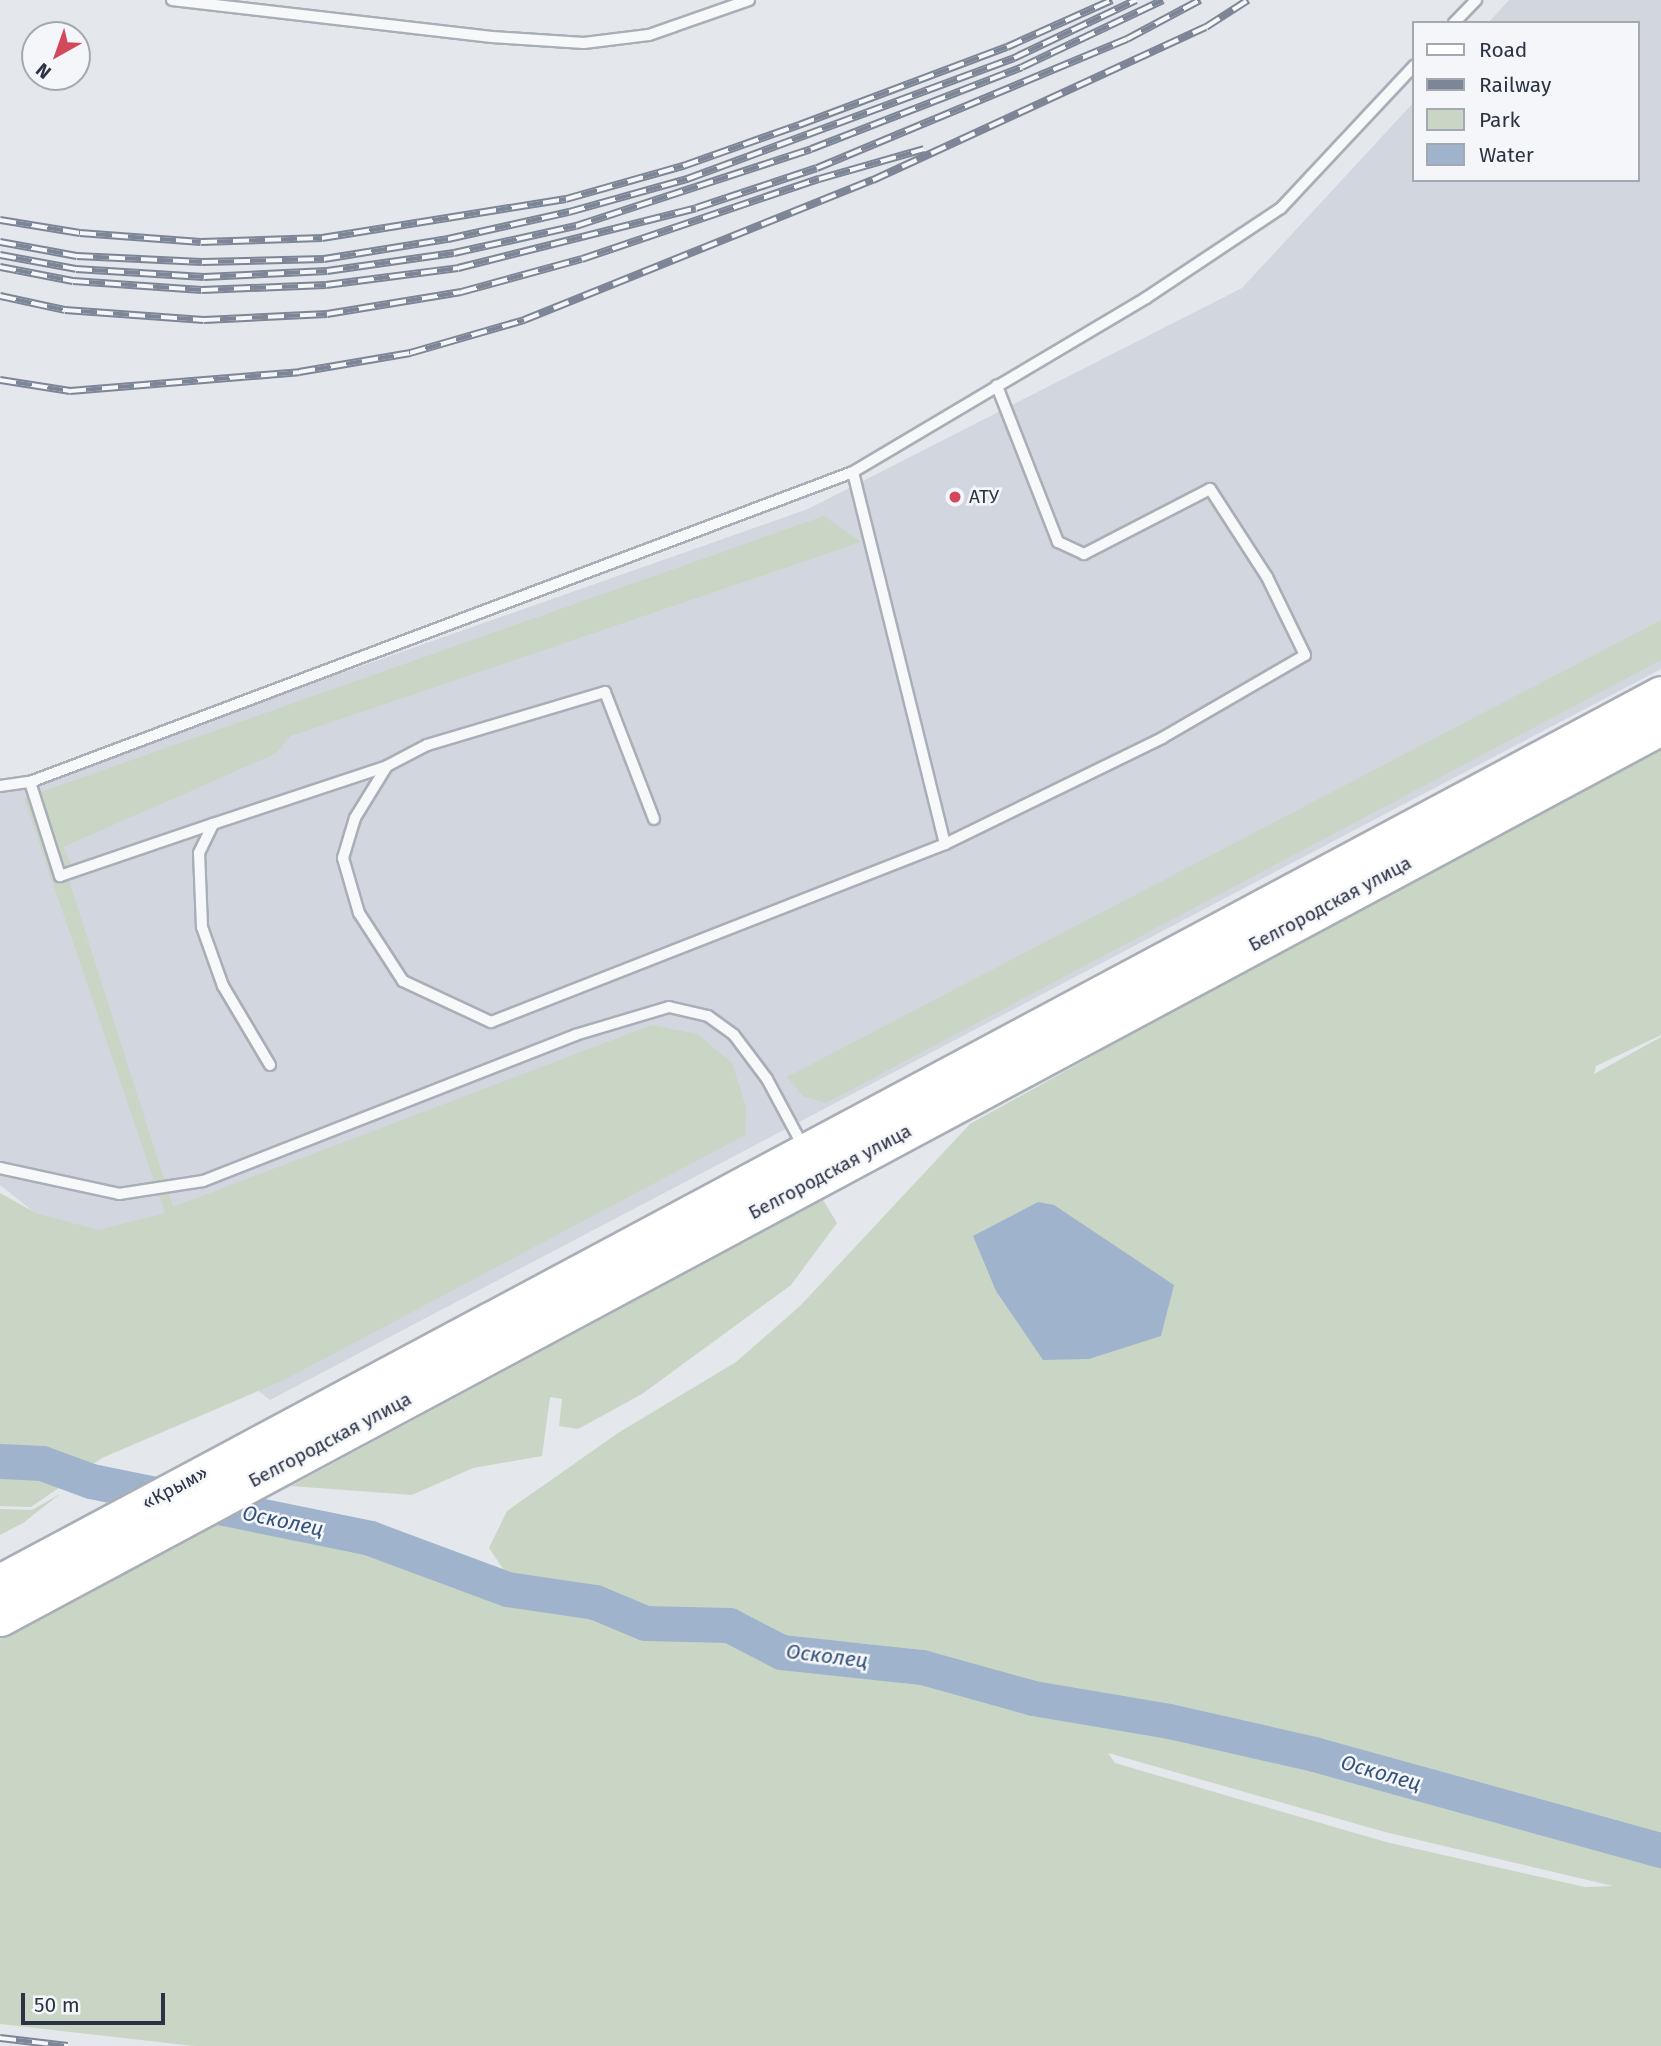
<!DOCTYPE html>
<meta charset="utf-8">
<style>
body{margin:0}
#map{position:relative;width:1661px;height:2046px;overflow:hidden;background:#e4e7ec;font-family:"Fira Sans",sans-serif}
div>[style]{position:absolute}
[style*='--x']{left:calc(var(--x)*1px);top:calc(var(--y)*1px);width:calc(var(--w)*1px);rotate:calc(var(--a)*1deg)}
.built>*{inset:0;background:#d2d6de}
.green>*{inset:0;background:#c9d6c5}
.water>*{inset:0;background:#9fb4cc}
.river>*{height:35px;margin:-17.5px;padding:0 17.5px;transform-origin:17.5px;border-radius:17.5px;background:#9fb4cc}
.roads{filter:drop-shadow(2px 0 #a9aeb7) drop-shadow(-2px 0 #a9aeb7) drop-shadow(0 2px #a9aeb7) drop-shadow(0 -2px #a9aeb7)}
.lane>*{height:10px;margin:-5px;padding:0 5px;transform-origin:5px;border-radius:5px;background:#f7f8fa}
.primary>*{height:35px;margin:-17.5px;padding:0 17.5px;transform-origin:17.5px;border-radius:17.5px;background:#fff}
.rail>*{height:8px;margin-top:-4px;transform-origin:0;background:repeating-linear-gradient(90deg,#f4f6f9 0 16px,#7d8696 0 32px);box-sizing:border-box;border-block:2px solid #7d8696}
.dots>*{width:19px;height:19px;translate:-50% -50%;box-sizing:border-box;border:4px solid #f4f6f9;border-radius:50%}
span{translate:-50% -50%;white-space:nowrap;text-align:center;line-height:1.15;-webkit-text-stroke:5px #f4f6f9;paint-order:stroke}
.poi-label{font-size:19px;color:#2b3445}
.left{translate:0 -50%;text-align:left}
.street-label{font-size:19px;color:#2b3445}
.water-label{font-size:21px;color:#34527a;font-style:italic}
.legend{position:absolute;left:1412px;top:21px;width:228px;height:161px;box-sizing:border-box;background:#f4f6f9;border:2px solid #a4a8b1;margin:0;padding:9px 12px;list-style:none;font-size:21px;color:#2b3445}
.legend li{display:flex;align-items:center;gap:14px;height:35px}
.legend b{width:35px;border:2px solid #a4a8b1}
.north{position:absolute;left:21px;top:21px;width:70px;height:70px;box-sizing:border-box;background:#f4f6f9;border:2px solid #a4a8b1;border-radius:50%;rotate:220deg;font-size:19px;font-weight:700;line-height:28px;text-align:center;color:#2b3445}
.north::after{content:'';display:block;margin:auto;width:24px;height:32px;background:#d1495b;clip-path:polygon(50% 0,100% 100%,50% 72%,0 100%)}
.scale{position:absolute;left:21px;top:1993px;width:144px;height:32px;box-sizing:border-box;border:4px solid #2b3445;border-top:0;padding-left:9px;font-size:21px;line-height:24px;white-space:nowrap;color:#2b3445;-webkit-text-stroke:5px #f4f6f9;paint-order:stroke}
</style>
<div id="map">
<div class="built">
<div style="clip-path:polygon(1509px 0,1661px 0,1661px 669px,270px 1400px,0 1185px,0 793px,808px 509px,1242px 288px,1414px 102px,1414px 180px,1638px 180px,1638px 23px,1488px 23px)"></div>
</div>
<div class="green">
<div style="clip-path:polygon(824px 516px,861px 542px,291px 736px,275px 754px,63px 847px,71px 863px,67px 874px,173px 1207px,652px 1025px,697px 1034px,732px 1063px,746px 1107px,745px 1135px,286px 1379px,102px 1458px,31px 1507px,0 1506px,0 1193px,36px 1213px,98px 1230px,165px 1213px,24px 798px)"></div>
<div style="clip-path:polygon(1661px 620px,1661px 660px,826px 1103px,803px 1096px,787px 1077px)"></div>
<div style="clip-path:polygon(1661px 740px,1661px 1035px,1596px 1066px,1594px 1074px,1661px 1037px,1661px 1840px,1319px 1748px,1037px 1689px,869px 1644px,784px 1638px,737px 1615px,652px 1613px,584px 1587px,508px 1576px,489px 1548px,507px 1511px,618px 1433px,736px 1362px,800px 1306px,970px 1124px)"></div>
<div style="clip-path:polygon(823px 1200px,837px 1223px,791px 1285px,642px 1394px,578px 1429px,559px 1426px,562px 1399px,550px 1397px,542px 1456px,473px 1468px,412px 1495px,291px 1486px)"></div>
<div style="clip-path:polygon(60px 1494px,23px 1523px,0 1535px,0 1509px,32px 1510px)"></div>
<div style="clip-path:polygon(evenodd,234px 1513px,369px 1543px,507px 1593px,595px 1607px,633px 1627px,725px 1629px,776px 1659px,785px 1656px,921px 1671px,1032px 1702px,1167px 1726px,1446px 1792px,1661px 1856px,1661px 2046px,194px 2046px,0 2024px,0 1639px,234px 1513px,1108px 1753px,1385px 1832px,1613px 1886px,1585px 1887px,1386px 1842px,1115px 1763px,1108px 1753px)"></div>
</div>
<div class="water">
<div style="clip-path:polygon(1038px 1202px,1054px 1205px,1174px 1285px,1161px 1336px,1089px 1359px,1043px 1360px,996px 1291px,973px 1236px)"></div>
</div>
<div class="river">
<div style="--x:0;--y:1461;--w:42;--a:2.7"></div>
<div style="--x:42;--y:1463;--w:52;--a:20.2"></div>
<div style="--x:91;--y:1481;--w:285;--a:11.5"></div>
<div style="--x:370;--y:1538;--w:146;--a:20.4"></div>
<div style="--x:507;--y:1589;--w:89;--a:8.4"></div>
<div style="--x:595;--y:1602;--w:54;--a:22.8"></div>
<div style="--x:645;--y:1623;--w:84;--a:1.4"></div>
<div style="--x:729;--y:1625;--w:59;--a:27.4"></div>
<div style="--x:781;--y:1652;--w:142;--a:6.1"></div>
<div style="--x:922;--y:1667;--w:115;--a:15.6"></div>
<div style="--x:1033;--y:1698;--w:138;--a:9.6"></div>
<div style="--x:1169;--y:1721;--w:149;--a:12.8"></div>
<div style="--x:1314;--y:1754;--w:360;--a:15.5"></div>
</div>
<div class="roads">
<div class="lane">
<div style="--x:172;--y:0;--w:322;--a:6.6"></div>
<div style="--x:492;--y:37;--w:92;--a:3.7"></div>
<div style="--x:584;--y:43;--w:65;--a:-7"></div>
<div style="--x:649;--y:35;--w:106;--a:-19.3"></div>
<div style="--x:1454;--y:23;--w:32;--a:-46"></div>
<div style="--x:30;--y:782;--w:99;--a:72.3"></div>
<div style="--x:60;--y:876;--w:162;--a:-18.8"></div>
<div style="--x:0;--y:786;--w:30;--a:-8"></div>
<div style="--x:30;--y:782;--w:879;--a:-20.64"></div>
<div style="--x:853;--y:472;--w:341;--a:-30.7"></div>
<div style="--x:1146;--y:298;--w:162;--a:-33.7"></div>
<div style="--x:1281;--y:208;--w:195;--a:-46.9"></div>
<div style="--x:654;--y:819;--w:136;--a:-111.1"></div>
<div style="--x:605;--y:692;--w:186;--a:163.4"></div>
<div style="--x:427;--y:745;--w:45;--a:152.3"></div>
<div style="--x:387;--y:766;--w:61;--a:121.6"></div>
<div style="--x:355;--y:818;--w:42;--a:106.7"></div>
<div style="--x:343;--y:858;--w:57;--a:73.8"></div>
<div style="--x:359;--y:913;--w:81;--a:57.1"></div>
<div style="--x:403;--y:981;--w:97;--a:25"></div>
<div style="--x:491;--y:1022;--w:488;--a:-21.4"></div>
<div style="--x:945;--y:844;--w:383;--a:-103.9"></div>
<div style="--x:945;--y:844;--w:242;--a:-26"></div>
<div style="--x:1162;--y:738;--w:165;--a:-30.1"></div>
<div style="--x:1305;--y:655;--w:87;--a:-116"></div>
<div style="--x:1267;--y:577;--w:105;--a:-122.9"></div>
<div style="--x:1210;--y:489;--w:142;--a:152.7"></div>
<div style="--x:1084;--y:554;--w:29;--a:-155"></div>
<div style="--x:1058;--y:542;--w:168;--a:-111.4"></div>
<div style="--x:270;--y:1065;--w:92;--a:-120.7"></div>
<div style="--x:223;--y:986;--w:63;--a:-109.6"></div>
<div style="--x:202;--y:927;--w:74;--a:-92.3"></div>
<div style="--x:199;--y:853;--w:32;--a:-64"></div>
<div style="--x:213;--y:824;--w:183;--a:-18.4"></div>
<div style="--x:0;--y:1168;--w:122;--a:12.3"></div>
<div style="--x:119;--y:1194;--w:85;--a:-8.8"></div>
<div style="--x:203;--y:1181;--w:400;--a:-21.4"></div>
<div style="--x:575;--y:1035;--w:98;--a:-16.6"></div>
<div style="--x:669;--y:1007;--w:40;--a:13"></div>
<div style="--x:708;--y:1016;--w:32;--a:36"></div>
<div style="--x:734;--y:1035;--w:55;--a:53.1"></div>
<div style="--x:767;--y:1079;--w:78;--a:61.8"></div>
</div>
<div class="primary">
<div style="--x:0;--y:1582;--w:1883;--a:-28.13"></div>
<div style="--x:0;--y:1618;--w:1885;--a:-28.21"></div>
</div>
</div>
<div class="rail">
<div style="--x:0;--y:220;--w:81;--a:9.2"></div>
<div style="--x:80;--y:233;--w:121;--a:4.3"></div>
<div style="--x:201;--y:242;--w:121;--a:-1.9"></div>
<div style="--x:322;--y:238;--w:247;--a:-9.1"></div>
<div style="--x:566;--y:199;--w:122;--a:-15.8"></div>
<div style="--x:683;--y:166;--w:123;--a:-19.5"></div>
<div style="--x:799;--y:125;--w:222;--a:-20.6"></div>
<div style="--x:1007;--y:47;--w:115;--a:-24.1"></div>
<div style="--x:0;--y:242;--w:78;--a:10.3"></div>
<div style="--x:77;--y:256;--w:125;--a:2.7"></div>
<div style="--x:202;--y:262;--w:122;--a:-1.4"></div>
<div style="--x:324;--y:259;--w:126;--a:-9.2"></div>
<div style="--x:448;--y:239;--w:124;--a:-12.6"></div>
<div style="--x:569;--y:212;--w:123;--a:-15.6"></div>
<div style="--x:687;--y:179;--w:349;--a:-20.3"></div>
<div style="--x:1014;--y:58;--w:135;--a:-25.4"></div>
<div style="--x:0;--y:255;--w:77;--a:10.4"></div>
<div style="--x:76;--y:269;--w:128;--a:3.6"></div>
<div style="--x:204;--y:277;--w:123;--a:-2.8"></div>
<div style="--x:327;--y:271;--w:128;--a:-8.1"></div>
<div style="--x:454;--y:253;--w:125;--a:-12.5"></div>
<div style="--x:576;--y:226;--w:247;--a:-18.1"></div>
<div style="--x:811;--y:149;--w:226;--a:-21.2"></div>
<div style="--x:1022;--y:67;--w:156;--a:-25.4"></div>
<div style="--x:0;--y:267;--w:74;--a:10.9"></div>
<div style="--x:73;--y:281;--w:129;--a:4"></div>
<div style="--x:202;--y:290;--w:124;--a:-2.3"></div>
<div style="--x:326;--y:285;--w:133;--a:-7.3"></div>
<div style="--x:458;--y:268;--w:245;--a:-14.1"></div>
<div style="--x:696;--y:208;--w:127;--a:-18.3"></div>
<div style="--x:817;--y:168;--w:336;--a:-22.6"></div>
<div style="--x:1127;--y:39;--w:83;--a:-28.1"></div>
<div style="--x:0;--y:296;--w:66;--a:12.2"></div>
<div style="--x:65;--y:310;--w:139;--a:4.1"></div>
<div style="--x:204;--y:320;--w:123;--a:-2.8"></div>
<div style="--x:327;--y:314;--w:136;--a:-9.3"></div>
<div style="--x:461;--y:292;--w:125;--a:-15.3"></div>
<div style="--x:582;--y:259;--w:250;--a:-18.7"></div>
<div style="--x:819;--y:179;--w:109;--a:-15.9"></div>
<div style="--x:0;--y:380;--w:71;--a:8.9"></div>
<div style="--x:70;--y:391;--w:230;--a:-4.7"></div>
<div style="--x:299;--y:372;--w:113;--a:-9.7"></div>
<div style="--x:410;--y:353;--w:119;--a:-16.1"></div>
<div style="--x:524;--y:320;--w:376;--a:-21.9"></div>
<div style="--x:873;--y:180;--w:366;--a:-24.7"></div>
<div style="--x:1206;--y:27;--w:50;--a:-32.7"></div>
<div style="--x:0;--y:2038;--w:68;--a:6.7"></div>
</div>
<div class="dots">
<div style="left:955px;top:497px;background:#d1495b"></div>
</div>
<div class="poi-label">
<span class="left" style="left:969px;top:497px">АТУ</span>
</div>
<div class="street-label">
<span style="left:1330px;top:904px;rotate:-28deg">Белгородская улица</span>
<span style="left:830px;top:1172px;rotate:-28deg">Белгородская улица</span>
<span style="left:330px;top:1440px;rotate:-28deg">Белгородская улица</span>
<span style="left:175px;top:1488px;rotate:-28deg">«Крым»</span>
</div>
<div class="water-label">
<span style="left:283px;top:1521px;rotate:12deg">Осколец</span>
<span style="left:827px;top:1656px;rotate:7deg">Осколец</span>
<span style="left:1381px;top:1773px;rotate:16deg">Осколец</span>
</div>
<ul class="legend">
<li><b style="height:9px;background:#fff"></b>Road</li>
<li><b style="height:9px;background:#7d8696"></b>Railway</li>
<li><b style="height:19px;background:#c9d6c5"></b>Park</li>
<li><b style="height:19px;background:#9fb4cc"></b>Water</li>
</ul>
<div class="north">N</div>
<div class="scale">50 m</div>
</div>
